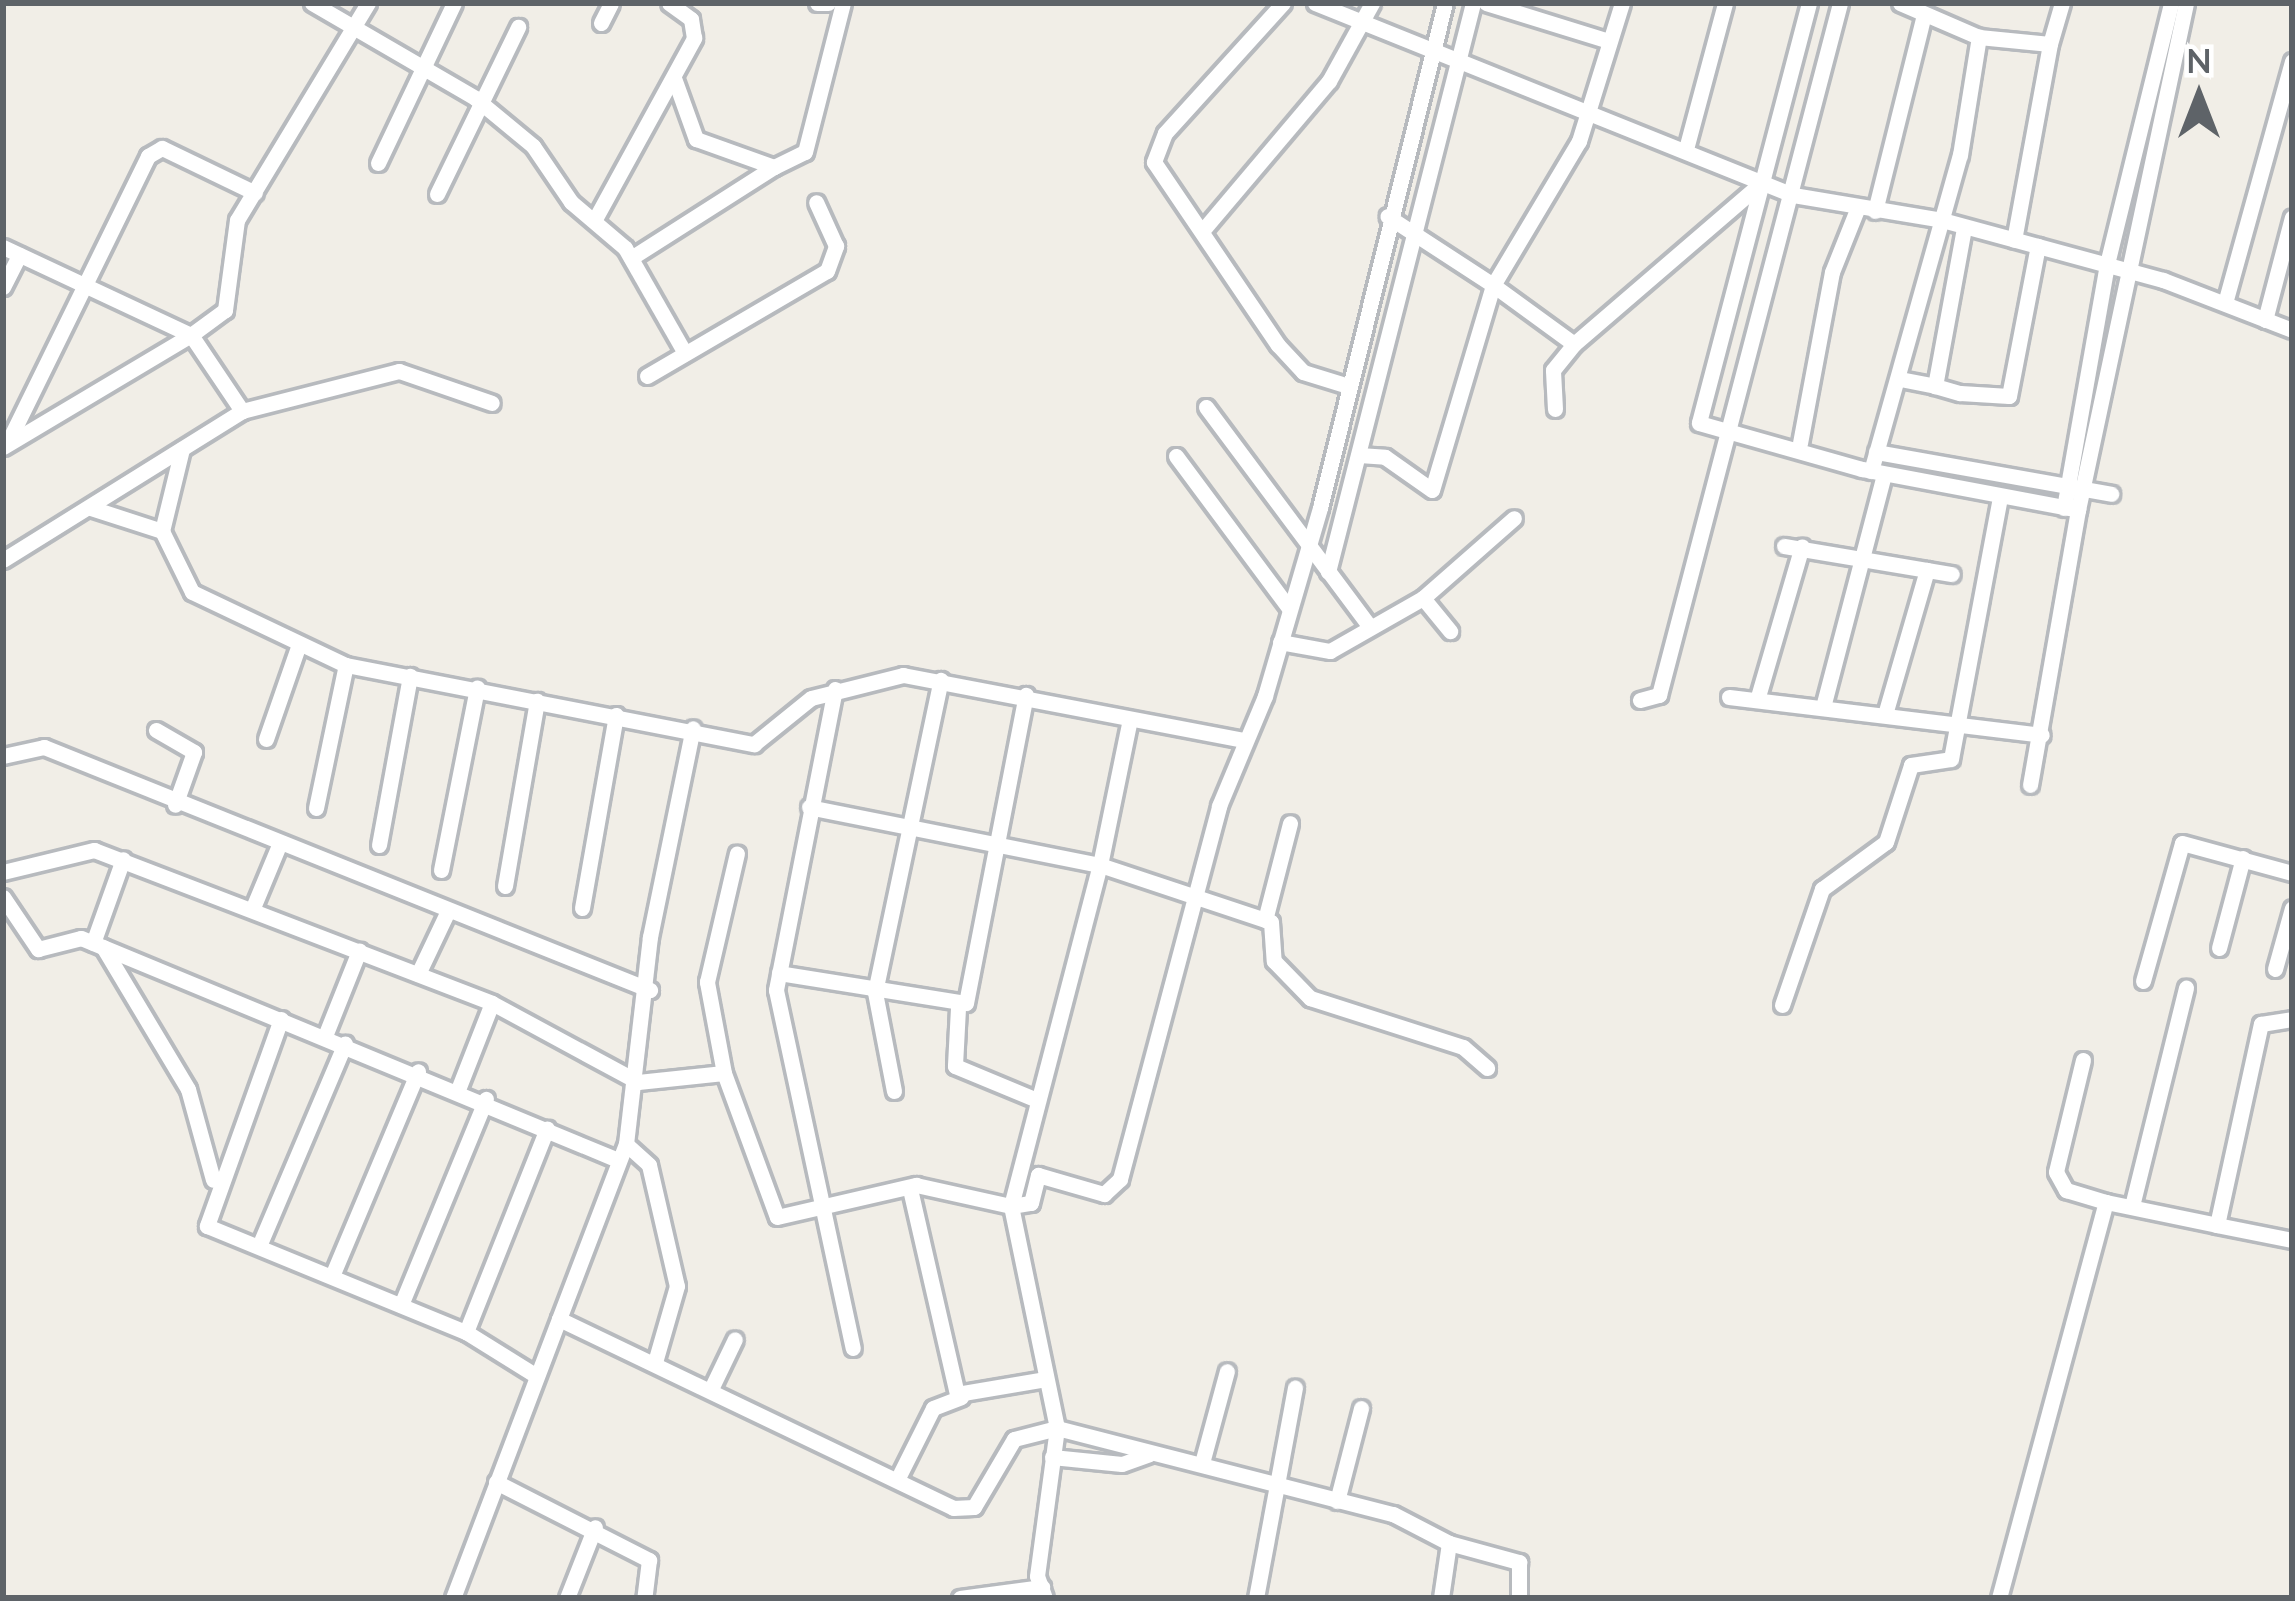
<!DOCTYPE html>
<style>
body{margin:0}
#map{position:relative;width:2295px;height:1601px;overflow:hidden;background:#f1eee7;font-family:Lato,sans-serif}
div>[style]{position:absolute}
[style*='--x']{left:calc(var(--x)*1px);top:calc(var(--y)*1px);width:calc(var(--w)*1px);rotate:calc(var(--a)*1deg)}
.roads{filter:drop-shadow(3px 0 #b7babe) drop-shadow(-3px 0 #b7babe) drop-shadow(0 3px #b7babe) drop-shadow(0 -3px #b7babe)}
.minor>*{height:15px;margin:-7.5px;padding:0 7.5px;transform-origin:7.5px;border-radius:7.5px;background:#fff}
span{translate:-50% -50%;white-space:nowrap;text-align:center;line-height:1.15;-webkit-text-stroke:9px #fff;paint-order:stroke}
.frame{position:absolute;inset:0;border:6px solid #5e6368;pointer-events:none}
.north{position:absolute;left:2139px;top:36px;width:120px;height:120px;-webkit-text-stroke:9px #fff;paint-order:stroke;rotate:0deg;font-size:33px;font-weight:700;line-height:48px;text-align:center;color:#5e6368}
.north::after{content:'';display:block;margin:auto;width:42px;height:54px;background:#5e6368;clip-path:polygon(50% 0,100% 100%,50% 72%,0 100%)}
</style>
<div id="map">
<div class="roads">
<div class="minor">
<div style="--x:312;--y:3;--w:189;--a:30.2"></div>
<div style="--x:475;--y:98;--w:75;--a:39.6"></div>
<div style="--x:533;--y:146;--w:68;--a:55.8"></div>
<div style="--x:571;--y:202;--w:71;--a:40.4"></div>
<div style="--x:625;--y:248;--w:121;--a:60.3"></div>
<div style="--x:368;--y:3;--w:253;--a:121.1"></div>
<div style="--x:237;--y:220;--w:91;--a:97.6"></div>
<div style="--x:225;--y:310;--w:42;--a:143.7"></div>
<div style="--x:191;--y:335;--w:92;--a:56.1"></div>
<div style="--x:242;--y:411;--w:162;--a:-14.3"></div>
<div style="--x:399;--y:371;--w:98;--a:19"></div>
<div style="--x:817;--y:3;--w:11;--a:0"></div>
<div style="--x:1283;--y:3;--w:176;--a:132.2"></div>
<div style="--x:1165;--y:133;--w:31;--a:111"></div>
<div style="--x:1154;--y:162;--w:221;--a:55.9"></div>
<div style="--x:1278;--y:345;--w:37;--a:47"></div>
<div style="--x:1303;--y:372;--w:44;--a:17.2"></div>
<div style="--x:1315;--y:3;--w:515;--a:21.88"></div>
<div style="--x:1793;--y:195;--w:151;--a:9.5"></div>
<div style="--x:1942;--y:220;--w:229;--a:15.2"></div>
<div style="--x:2163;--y:280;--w:138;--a:21.2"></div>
<div style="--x:1486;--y:3;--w:129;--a:17.2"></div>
<div style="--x:1622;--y:3;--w:145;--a:107.3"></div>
<div style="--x:1579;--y:141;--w:168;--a:120.8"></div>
<div style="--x:1493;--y:285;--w:100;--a:36.1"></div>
<div style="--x:1574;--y:344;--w:245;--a:-40.7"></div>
<div style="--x:1809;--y:3;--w:434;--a:104.7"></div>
<div style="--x:1699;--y:423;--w:169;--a:15.8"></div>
<div style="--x:1862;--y:469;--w:220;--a:10.7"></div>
<div style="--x:2078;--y:510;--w:279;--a:99.9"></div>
<div style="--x:1900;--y:3;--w:86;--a:23.3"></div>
<div style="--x:1979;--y:37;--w:71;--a:5.6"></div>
<div style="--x:2050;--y:44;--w:199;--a:100.4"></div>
<div style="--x:601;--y:23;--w:22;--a:-63"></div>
<div style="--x:2050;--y:44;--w:43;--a:-73.7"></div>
<div style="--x:674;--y:78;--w:65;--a:70.2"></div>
<div style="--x:696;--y:139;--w:83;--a:19.7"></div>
<div style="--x:774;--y:167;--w:34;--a:-26"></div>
<div style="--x:805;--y:152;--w:154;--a:-75.7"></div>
<div style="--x:1686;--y:149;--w:151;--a:-75"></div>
<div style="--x:378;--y:163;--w:177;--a:-64.6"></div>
<div style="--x:437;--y:194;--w:186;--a:-64.1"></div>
<div style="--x:1875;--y:211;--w:202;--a:-76"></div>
<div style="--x:594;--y:221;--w:209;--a:-61.3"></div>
<div style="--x:694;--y:38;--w:19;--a:-99"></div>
<div style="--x:691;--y:19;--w:27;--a:-144"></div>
<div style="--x:1964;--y:228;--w:161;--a:100.4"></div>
<div style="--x:1935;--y:386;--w:26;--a:16"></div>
<div style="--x:1960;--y:393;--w:49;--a:3.5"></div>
<div style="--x:2009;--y:396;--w:153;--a:-79.1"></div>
<div style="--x:1203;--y:230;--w:195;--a:-49.8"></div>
<div style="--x:1329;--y:81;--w:89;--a:-61.1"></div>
<div style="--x:3;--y:247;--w:208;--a:25.1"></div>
<div style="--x:631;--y:258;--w:169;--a:-32.5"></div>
<div style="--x:3;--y:287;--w:36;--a:-63"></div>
<div style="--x:2225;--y:303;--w:251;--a:-74.5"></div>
<div style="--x:2265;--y:320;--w:106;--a:-75.3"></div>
<div style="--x:647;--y:376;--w:208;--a:-30.3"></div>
<div style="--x:827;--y:271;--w:27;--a:-70"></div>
<div style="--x:836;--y:246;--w:48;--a:-114.4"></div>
<div style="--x:1900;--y:379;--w:36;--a:11"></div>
<div style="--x:1206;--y:407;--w:271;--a:53.3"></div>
<div style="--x:1555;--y:409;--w:39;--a:-93"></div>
<div style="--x:1553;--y:370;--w:33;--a:-51"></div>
<div style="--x:1800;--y:443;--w:174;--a:-79.4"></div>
<div style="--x:1832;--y:272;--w:70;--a:-68.2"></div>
<div style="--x:7;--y:444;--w:321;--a:-63.9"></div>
<div style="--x:148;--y:156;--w:16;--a:-30"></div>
<div style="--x:162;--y:148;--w:103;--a:25.8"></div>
<div style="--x:3;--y:447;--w:219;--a:-30.8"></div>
<div style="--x:182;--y:449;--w:84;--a:103.7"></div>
<div style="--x:162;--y:531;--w:68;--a:63.8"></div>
<div style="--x:192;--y:592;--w:170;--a:25.4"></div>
<div style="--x:346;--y:665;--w:416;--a:11"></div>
<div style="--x:754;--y:744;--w:73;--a:-38.9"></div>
<div style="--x:811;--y:698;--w:95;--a:-14"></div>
<div style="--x:903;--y:675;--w:346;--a:10.8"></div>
<div style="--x:1876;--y:452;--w:239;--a:10.1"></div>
<div style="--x:1359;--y:455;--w:26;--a:4"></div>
<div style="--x:1385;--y:457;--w:57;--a:35.1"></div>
<div style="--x:1432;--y:490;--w:214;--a:-73.4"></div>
<div style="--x:1493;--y:285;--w:126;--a:-146.9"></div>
<div style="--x:1176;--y:456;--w:189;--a:53.4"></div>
<div style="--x:1871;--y:471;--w:328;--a:-74.3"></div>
<div style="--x:1960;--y:155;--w:120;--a:-80.9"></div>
<div style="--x:91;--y:508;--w:75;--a:17.9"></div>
<div style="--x:2064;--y:508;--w:248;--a:-80"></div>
<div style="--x:2107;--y:264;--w:269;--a:-76.2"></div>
<div style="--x:2078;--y:510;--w:518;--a:-77.97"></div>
<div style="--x:1784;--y:546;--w:170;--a:9.5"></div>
<div style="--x:3;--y:560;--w:282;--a:-31.9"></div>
<div style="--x:1328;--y:572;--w:587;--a:-75.7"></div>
<div style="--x:1423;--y:598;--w:121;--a:-41.3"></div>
<div style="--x:1280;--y:642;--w:51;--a:10.2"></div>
<div style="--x:1330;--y:651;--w:107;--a:-29.7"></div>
<div style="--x:1423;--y:598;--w:43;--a:50.7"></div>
<div style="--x:835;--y:689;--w:307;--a:101.1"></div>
<div style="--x:776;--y:990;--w:366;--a:77.9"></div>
<div style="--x:1729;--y:697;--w:315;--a:6.9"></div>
<div style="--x:1640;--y:700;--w:20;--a:-15"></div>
<div style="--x:1659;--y:695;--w:715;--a:-75.34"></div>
<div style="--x:1757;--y:700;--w:160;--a:-73.7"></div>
<div style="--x:1823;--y:707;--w:241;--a:-75.3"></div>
<div style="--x:1886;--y:711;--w:147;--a:-73.8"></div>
<div style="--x:156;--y:730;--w:44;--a:30.1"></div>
<div style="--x:194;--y:752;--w:56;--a:109.7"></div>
<div style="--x:266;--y:739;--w:97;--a:-70.8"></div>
<div style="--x:3;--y:756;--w:42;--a:-12.4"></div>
<div style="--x:44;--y:747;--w:653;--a:21.85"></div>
<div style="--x:809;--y:807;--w:297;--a:11.3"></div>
<div style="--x:1100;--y:865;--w:149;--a:-78.4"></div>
<div style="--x:316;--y:808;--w:146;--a:-78.2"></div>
<div style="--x:379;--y:845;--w:172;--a:-79.6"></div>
<div style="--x:441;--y:870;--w:186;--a:-78.8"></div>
<div style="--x:3;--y:872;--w:94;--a:-13.6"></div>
<div style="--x:94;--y:850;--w:426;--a:21"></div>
<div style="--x:492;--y:1003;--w:166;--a:28.4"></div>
<div style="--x:638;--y:1082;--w:86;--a:-6"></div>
<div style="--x:724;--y:1073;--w:153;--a:69.8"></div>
<div style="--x:777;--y:1217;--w:143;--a:-13"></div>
<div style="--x:916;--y:1185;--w:97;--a:12.5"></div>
<div style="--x:1011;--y:1206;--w:352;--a:-75.4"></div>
<div style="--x:1100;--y:865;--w:180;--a:18.4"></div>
<div style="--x:1271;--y:922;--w:39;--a:86"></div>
<div style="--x:1274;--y:961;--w:52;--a:45.8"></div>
<div style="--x:1310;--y:998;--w:161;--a:17.8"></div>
<div style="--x:1463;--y:1047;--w:32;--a:41"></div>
<div style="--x:505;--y:886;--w:188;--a:-80.2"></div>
<div style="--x:3;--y:897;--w:63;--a:56.1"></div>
<div style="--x:38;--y:949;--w:44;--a:-14.3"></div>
<div style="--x:81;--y:938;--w:581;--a:22.46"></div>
<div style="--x:582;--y:908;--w:196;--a:-80"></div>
<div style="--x:252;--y:910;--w:70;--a:-67.4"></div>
<div style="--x:1265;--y:920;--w:100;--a:-75.5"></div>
<div style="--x:93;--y:943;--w:89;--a:-70.3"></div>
<div style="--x:103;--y:947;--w:165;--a:59.1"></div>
<div style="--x:188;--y:1089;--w:94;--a:74.6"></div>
<div style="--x:2219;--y:948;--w:93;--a:-75.1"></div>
<div style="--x:2275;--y:969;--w:63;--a:-74.4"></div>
<div style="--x:779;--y:973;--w:189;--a:9.1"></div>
<div style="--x:966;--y:1003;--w:314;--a:-79"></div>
<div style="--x:418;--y:974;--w:65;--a:-64.6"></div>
<div style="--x:2143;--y:981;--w:143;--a:-74.2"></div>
<div style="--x:2182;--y:843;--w:114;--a:15.3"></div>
<div style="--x:1782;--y:1005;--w:123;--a:-71"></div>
<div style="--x:1822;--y:889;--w:79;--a:-36.3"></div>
<div style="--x:1886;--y:842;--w:81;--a:-72"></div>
<div style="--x:1911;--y:765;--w:40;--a:-8.5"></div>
<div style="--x:1951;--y:759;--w:267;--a:-79.4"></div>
<div style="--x:958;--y:1008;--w:58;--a:93"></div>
<div style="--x:955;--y:1066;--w:89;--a:22.5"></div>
<div style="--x:281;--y:1019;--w:220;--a:109.7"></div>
<div style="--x:207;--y:1226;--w:280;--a:22.3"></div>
<div style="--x:466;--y:1332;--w:81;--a:31.9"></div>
<div style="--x:325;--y:1036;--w:92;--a:-68.2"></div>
<div style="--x:2083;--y:1060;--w:115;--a:103.6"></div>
<div style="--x:2056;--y:1172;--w:21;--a:61"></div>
<div style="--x:2066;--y:1190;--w:42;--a:16.7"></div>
<div style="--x:724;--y:1073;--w:93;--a:-100.6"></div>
<div style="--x:707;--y:982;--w:132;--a:-76.9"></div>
<div style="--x:459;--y:1087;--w:90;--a:-68.6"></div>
<div style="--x:894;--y:1091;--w:101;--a:-100.9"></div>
<div style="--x:875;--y:992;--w:319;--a:-78.1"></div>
<div style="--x:626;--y:1144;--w:31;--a:42"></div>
<div style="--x:649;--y:1165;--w:124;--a:77"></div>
<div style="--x:677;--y:1286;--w:79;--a:106.1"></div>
<div style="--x:910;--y:1189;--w:210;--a:77.1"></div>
<div style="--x:957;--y:1394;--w:90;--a:-9.6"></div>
<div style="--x:2132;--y:1206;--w:225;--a:-76.1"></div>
<div style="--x:2217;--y:1225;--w:76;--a:11.3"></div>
<div style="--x:259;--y:1246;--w:220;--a:-67"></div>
<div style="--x:332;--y:1276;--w:222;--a:-67.2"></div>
<div style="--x:401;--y:1305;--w:223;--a:-67.6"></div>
<div style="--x:559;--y:1319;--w:187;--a:-69.1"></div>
<div style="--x:626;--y:1144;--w:208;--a:-83.4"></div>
<div style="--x:650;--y:937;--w:213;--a:-78.4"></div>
<div style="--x:466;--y:1332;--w:219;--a:-68.3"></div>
<div style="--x:711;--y:1389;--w:55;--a:-64.4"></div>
<div style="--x:1052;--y:1457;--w:70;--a:5.7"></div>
<div style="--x:1122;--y:1464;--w:29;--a:-20"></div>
<div style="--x:1202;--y:1463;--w:95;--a:-74.8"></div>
<div style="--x:898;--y:1478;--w:78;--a:-63.4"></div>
<div style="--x:933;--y:1408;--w:30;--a:-21"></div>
<div style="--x:496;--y:1482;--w:172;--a:27"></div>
<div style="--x:649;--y:1560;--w:38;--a:97"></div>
<div style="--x:1337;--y:1501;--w:96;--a:-75.5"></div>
<div style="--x:1449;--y:1543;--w:73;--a:15.2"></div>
<div style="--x:1519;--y:1562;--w:36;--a:90"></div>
<div style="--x:453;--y:1598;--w:298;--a:-69.2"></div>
<div style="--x:559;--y:1319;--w:437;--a:25.6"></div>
<div style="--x:953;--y:1508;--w:21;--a:-3"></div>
<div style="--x:974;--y:1507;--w:79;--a:-59.5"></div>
<div style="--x:1014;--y:1439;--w:44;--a:-14.3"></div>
<div style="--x:1057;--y:1428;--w:347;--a:14.4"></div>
<div style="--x:1393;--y:1514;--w:63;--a:27.4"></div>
<div style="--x:1449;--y:1543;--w:56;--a:98.3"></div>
<div style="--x:567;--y:1598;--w:76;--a:-68.5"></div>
<div style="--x:960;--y:1598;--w:83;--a:-7.6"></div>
<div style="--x:1045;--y:1598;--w:23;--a:-110"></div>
<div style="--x:1037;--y:1576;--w:149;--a:-82.3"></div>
<div style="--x:1057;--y:1428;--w:227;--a:-101.7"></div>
<div style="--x:1011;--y:1206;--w:20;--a:-9"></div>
<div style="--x:1031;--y:1203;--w:29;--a:-76"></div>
<div style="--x:1038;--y:1175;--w:69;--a:16.1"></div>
<div style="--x:1104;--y:1194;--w:22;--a:-43"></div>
<div style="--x:1120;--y:1179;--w:386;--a:-75.1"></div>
<div style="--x:1219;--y:806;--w:119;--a:-67.3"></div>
<div style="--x:1265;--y:696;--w:196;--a:-73.7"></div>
<div style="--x:1320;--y:508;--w:520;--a:-76.1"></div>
<div style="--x:1256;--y:1598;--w:214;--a:-79.5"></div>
<div style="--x:1999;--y:1598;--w:410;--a:-74.9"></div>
<div style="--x:2106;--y:1202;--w:113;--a:11.7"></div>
<div style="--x:2217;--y:1225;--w:206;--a:-77.7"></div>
<div style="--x:2261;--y:1024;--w:31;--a:-9"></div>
</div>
</div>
<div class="frame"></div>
<div class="north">N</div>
</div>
